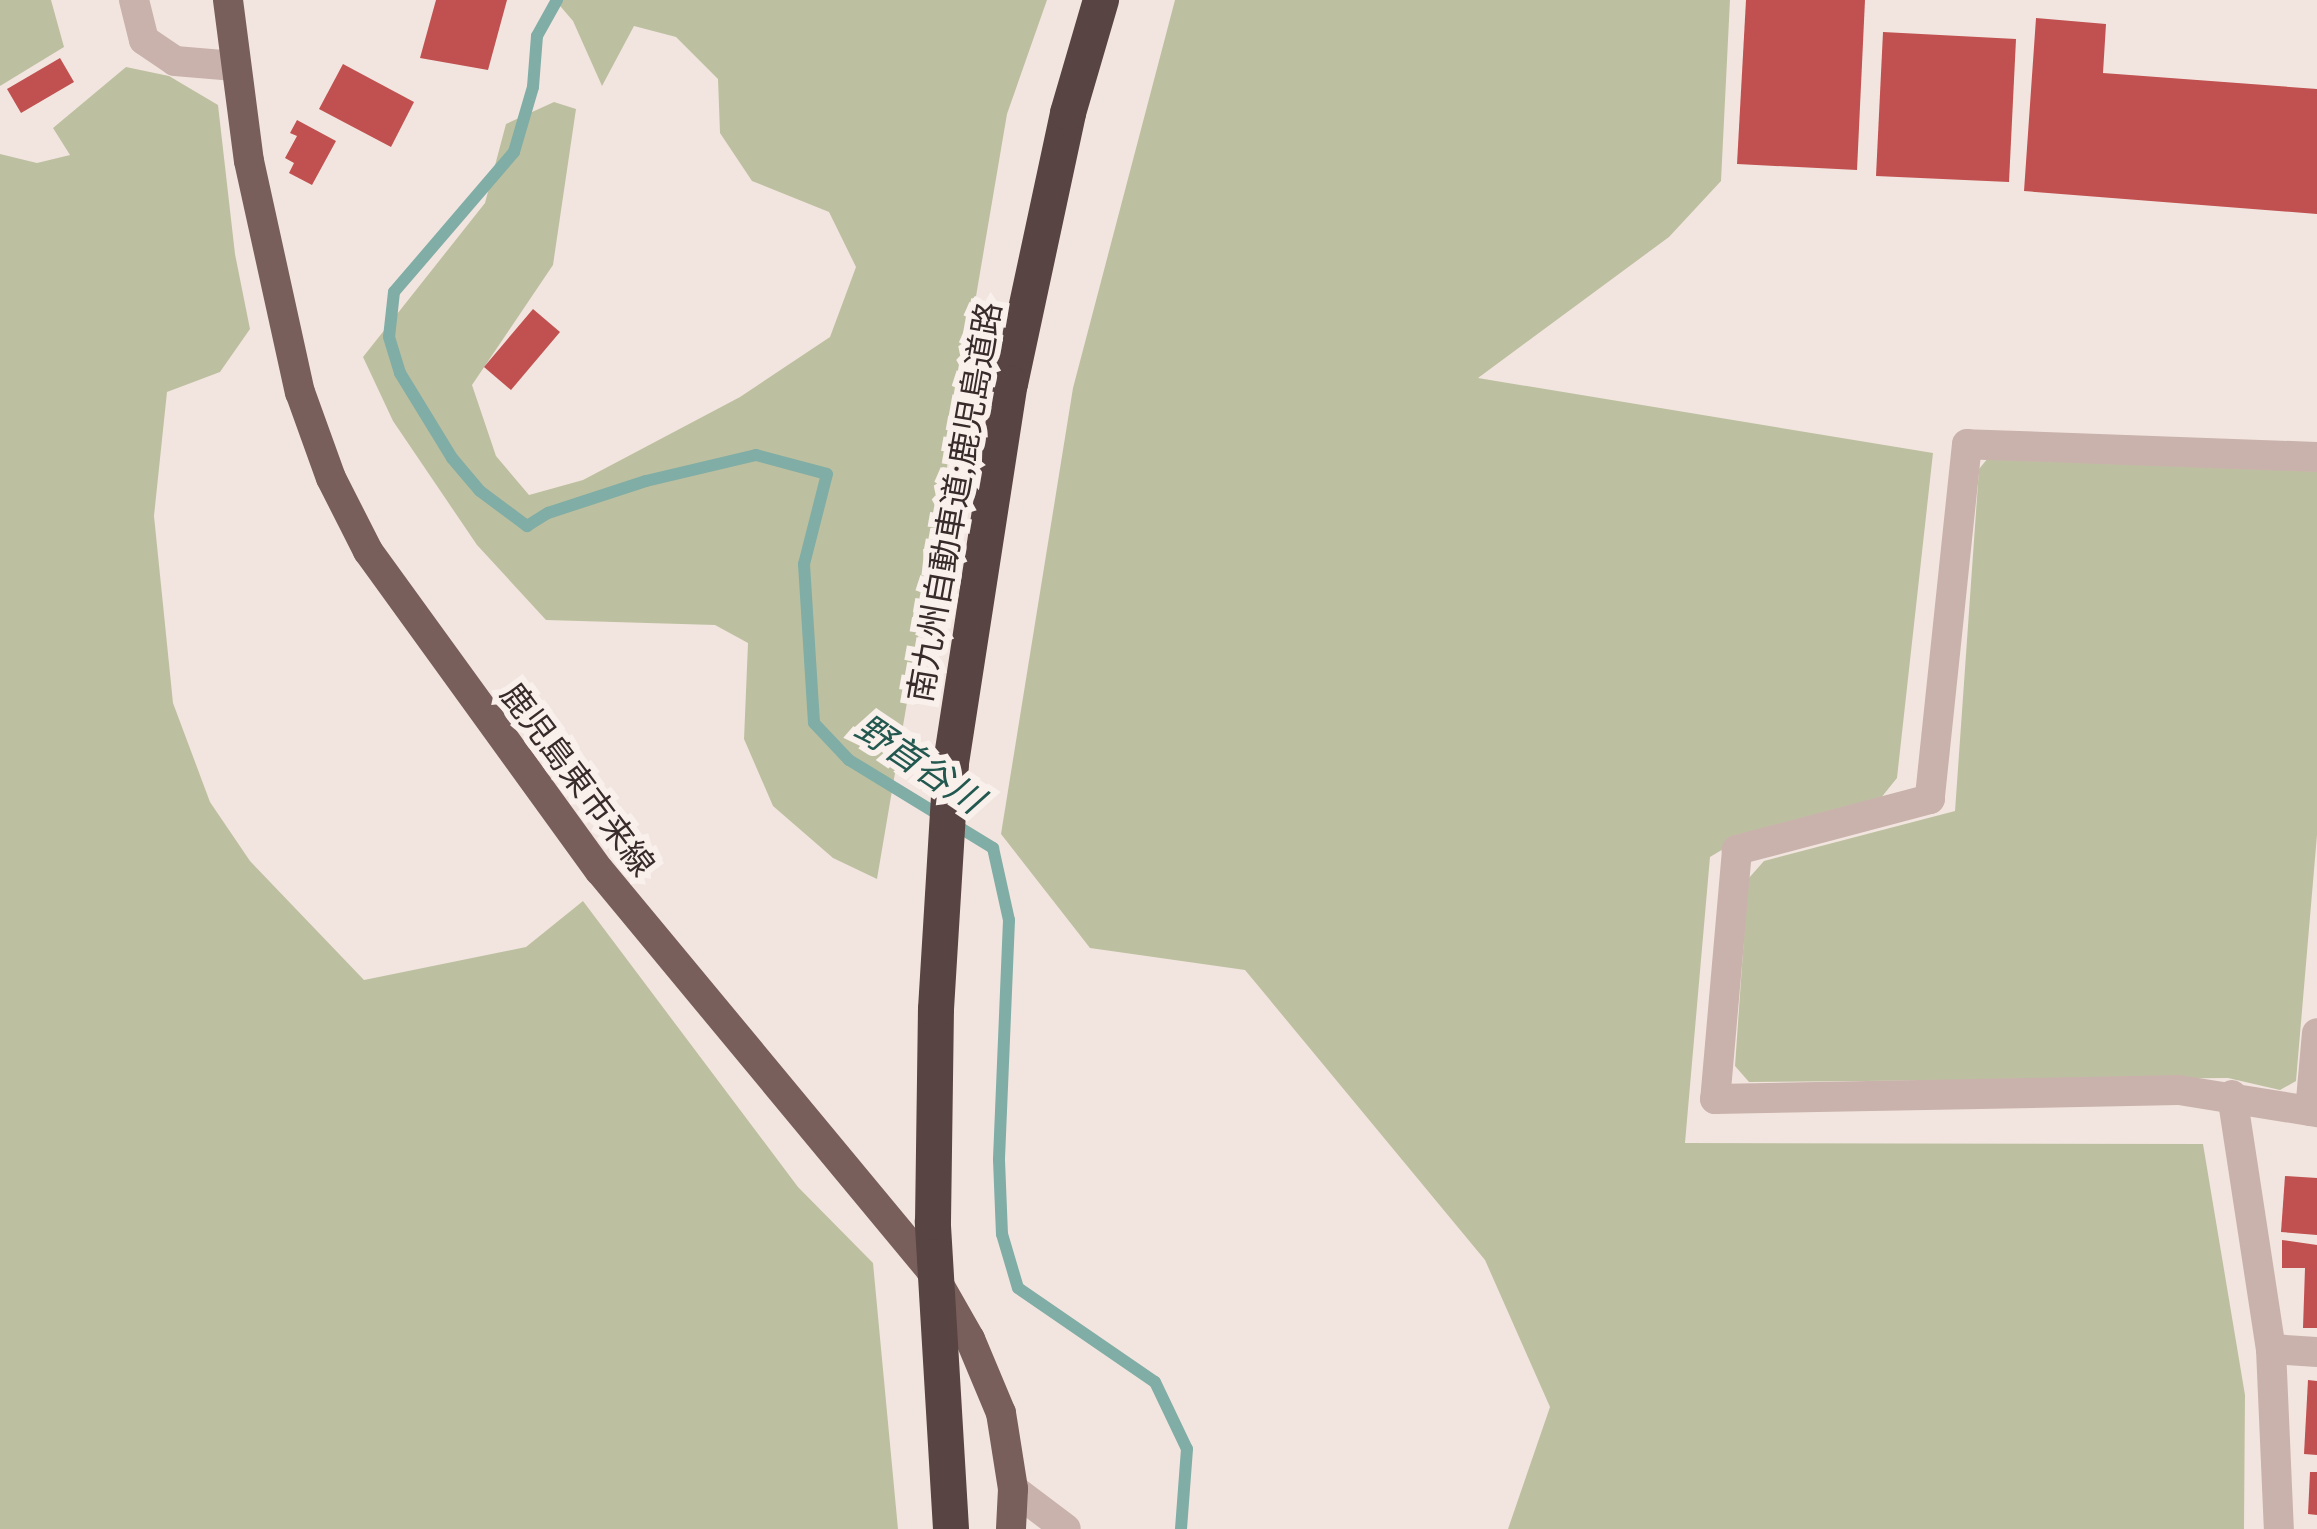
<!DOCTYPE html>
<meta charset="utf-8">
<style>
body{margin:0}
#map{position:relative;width:2317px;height:1529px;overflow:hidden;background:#f2e5df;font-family:"IBM Plex Sans","Noto Sans JP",sans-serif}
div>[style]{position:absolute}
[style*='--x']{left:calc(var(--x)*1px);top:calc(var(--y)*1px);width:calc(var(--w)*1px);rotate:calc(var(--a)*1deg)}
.green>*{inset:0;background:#bdc0a0}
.stream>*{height:12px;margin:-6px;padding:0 6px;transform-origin:6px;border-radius:6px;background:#80ada5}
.building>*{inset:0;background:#c05150}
.minor>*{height:30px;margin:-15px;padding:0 15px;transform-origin:15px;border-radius:15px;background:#cab2ac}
.major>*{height:30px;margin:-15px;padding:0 15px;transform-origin:15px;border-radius:15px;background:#795f5c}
.highway>*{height:36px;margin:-18px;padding:0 18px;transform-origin:18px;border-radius:18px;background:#584442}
.highway-bridge>*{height:36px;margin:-18px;padding:0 18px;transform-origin:18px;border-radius:18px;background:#584442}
span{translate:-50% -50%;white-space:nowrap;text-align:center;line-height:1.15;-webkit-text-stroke:12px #f9f0ec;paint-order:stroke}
.street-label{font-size:33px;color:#382b2a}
.water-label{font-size:36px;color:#22584f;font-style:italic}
</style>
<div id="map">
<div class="green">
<div style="clip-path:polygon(0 0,51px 0,64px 47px,0 86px)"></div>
<div style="clip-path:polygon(555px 0,1047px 0,1007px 114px,877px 879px,833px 858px,773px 806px,744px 739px,748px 643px,715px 625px,546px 620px,477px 545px,393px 421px,363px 357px,485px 203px,506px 124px,554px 102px,576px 109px,553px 265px,472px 385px,496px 456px,529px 495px,583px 480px,740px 397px,830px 337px,856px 267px,829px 212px,752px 181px,720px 133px,718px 79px,676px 37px,634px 26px,602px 86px,573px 21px)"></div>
<div style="clip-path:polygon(1175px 0,1730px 0,1721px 181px,1669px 237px,1478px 378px,1933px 453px,1897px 778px,1872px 809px,1750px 833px,1710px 857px,1685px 1143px,2203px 1144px,2245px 1395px,2244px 1529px,1508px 1529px,1550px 1407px,1485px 1260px,1245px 970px,1090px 948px,1001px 834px,1073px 388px)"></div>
<div style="clip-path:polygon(126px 67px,169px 76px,218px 105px,235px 254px,250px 329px,220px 372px,167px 392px,154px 516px,173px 703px,210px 802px,250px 861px,364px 980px,526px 947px,583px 901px,798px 1187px,873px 1263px,898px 1529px,0 1529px,0 154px,37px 163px,70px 155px,53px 128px)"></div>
<div style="clip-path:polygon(1988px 458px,2317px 470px,2317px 835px,2296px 1081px,2280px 1090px,2228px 1078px,1749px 1082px,1735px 1066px,1748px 879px,1764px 861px,1955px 811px,1979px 469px)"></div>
</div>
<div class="stream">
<div style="--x:557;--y:0;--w:41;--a:119.1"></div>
<div style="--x:537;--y:36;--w:51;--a:94.5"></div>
<div style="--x:533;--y:87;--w:68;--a:106.3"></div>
<div style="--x:514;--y:152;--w:184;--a:130.6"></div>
<div style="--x:394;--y:292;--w:45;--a:96.3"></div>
<div style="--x:389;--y:337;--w:38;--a:73"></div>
<div style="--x:400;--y:373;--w:100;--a:58.5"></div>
<div style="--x:452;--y:458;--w:43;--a:49.7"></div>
<div style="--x:480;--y:491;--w:59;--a:36.7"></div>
<div style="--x:527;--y:526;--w:25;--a:-32"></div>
<div style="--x:548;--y:513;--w:103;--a:-18.1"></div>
<div style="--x:646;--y:481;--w:113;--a:-13.3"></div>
<div style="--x:756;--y:455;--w:73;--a:15"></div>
<div style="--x:827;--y:474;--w:93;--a:104.3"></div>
<div style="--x:804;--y:564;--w:159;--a:86.4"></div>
<div style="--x:814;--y:723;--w:51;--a:46.6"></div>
<div style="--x:849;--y:760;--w:169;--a:31.4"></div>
<div style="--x:993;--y:848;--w:74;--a:77.5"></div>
<div style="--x:1009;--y:920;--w:240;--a:92.4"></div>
<div style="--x:999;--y:1160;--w:74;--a:87.7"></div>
<div style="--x:1002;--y:1234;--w:56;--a:73.5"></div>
<div style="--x:1018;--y:1288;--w:166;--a:34.5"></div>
<div style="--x:1155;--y:1382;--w:74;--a:64.5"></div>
<div style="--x:1187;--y:1449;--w:80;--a:94.3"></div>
</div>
<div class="building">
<div style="clip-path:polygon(436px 0,507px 0,488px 70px,420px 58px)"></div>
<div style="clip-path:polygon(1746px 0,1865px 0,1857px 170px,1737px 164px)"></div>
<div style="clip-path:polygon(2036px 18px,2106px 24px,2103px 73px,2317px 89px,2317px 214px,2024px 191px)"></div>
<div style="clip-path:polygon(1883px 32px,2016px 39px,2009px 182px,1876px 176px)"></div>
<div style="clip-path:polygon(60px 58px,74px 82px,21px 113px,7px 89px)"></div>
<div style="clip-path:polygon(343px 64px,414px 102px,391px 147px,319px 109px)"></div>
<div style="clip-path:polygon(297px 120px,336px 141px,312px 185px,289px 173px,294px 163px,285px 158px,297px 136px,290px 133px)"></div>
<div style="clip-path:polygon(533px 309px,560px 332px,511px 390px,484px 367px)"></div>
<div style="clip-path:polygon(2285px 1176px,2317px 1178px,2317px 1235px,2281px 1232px)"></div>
<div style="clip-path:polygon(2282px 1240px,2317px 1245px,2317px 1328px,2303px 1328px,2305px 1268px,2282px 1268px)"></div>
<div style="clip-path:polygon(2308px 1380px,2317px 1381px,2317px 1455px,2304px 1454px)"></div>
<div style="clip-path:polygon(2310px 1472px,2317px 1472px,2317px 1515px,2308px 1514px)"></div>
</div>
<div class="minor">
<div style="--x:134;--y:0;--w:41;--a:76"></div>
<div style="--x:144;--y:40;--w:37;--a:34"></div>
<div style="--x:175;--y:61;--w:60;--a:4.8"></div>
<div style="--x:2317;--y:457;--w:350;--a:-177.9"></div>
<div style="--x:1967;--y:444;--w:357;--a:96"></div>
<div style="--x:1930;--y:799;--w:200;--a:165.2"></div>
<div style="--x:1737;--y:850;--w:250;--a:95"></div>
<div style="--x:1715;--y:1099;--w:464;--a:-1.1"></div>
<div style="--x:2179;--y:1090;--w:140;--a:9.1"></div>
<div style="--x:2232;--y:1095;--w:257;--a:81.3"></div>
<div style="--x:2271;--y:1349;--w:180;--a:87.5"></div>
<div style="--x:2310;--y:1111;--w:78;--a:-84.9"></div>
<div style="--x:2271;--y:1349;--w:46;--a:3.7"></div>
<div style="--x:1013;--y:1489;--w:66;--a:37"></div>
</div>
<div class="major">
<div style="--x:228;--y:0;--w:162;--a:82.6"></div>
<div style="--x:249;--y:161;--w:237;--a:77.6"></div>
<div style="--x:300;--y:392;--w:91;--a:70.2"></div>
<div style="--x:331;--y:478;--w:82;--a:63.1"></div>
<div style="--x:368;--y:551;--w:395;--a:54.1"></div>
<div style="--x:600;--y:871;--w:517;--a:50.34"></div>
<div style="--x:930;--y:1269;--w:81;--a:60.3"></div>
<div style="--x:970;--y:1339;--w:80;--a:67.3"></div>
<div style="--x:1001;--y:1413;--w:77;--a:81"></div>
<div style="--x:1013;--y:1489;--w:40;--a:92.9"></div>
</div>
<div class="highway">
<div style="--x:1010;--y:384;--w:277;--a:-77.9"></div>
<div style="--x:1068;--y:113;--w:118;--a:-73.7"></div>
</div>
<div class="highway-bridge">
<div style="--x:951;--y:1529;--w:308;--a:-93.4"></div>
<div style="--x:933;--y:1222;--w:213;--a:-89.2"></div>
<div style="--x:936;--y:1009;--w:246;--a:-86.5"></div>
<div style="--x:951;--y:763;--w:384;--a:-81.2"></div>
</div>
<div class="street-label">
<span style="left:954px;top:502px;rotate:-80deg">南九州自動車道;鹿児島道路</span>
<span style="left:578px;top:779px;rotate:53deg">鹿児島東市来線</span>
</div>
<div class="water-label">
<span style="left:920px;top:763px;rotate:34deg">野首谷川</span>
</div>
</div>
